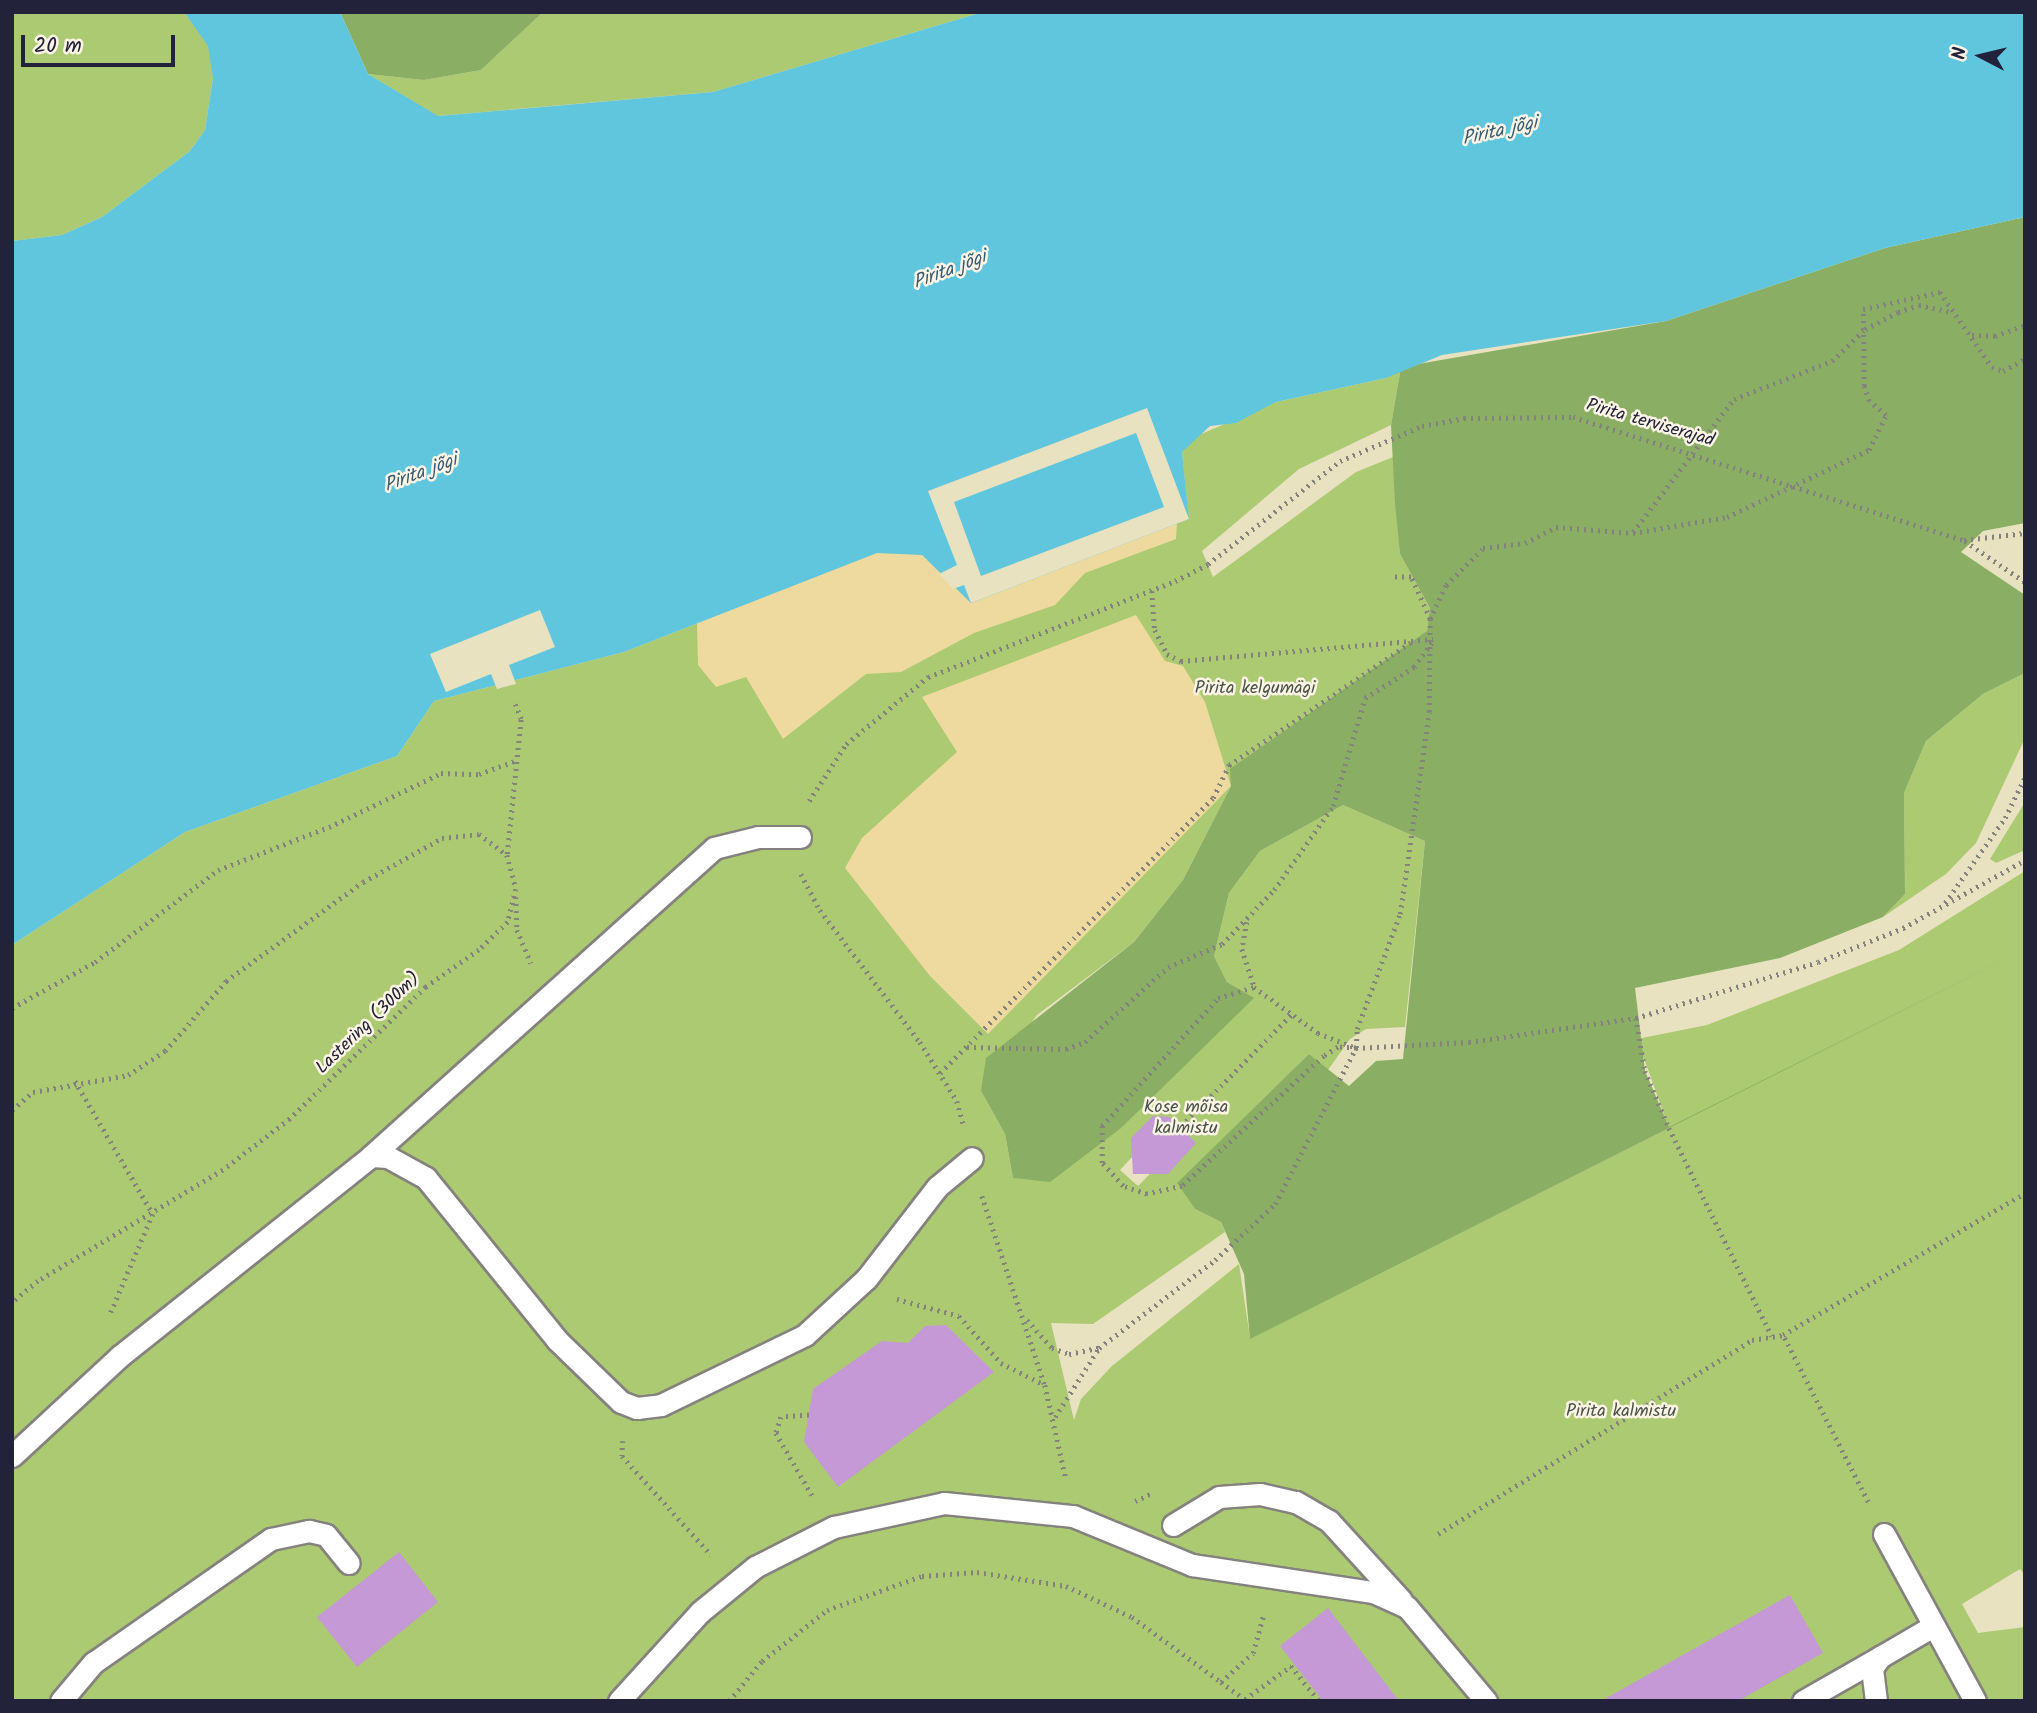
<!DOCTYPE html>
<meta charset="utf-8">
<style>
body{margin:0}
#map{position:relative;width:2037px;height:1713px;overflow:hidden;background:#e8e2c0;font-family:Kalam,sans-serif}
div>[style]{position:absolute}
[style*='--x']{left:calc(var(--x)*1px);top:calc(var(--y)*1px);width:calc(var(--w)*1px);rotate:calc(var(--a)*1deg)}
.green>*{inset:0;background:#acca72}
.forest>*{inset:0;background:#89ae64}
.sand>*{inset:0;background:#eeda9e}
.water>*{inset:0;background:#60c6dd}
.pier>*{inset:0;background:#e8e2c0}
.building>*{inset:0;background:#c598d6}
.path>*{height:4.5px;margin-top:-2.25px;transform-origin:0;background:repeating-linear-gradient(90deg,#85827e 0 2px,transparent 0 7px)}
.roads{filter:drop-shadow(2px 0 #85827e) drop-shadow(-2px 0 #85827e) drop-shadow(0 2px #85827e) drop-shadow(0 -2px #85827e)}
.lane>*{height:21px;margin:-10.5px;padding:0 10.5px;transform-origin:10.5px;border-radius:10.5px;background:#fff}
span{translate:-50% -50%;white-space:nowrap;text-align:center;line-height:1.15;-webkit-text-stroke:5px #fcf5e5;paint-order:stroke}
.street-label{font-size:18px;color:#22223b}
.park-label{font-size:18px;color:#4b544c}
.water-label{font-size:19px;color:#385b74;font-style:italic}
.frame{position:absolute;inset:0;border:14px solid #22223b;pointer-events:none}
.north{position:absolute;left:1946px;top:21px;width:70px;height:70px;-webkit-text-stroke:5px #fcf5e5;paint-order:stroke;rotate:277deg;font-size:19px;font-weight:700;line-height:28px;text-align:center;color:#22223b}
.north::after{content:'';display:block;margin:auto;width:24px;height:32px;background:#22223b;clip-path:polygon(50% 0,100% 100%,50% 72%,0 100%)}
.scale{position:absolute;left:21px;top:35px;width:154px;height:32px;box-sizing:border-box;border:4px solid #22223b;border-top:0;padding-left:9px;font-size:21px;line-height:24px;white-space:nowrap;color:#22223b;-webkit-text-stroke:5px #fcf5e5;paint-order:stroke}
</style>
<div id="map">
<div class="green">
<div style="clip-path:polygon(12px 12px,184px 12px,209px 46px,213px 78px,205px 130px,190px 151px,102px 217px,62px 235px,12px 241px)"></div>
<div style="clip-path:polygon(543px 12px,983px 12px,713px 92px,437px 116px,368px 74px,424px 80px,481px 70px)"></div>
<div style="clip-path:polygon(evenodd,1401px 367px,1391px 425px,1299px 469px,1202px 551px,1213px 577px,1356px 472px,1393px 457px,1400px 554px,1430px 608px,1427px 631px,1231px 786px,1183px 880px,1134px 942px,1037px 1015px,981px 1091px,1005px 1134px,1013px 1178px,1253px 998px,1227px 982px,1214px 956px,1229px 893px,1260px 851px,1343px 805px,1425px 841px,1405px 1027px,1366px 1029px,1350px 1039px,1328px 1070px,1309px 1054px,1178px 1183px,1195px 1209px,1221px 1222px,1225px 1232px,1093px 1324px,1051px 1323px,1074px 1420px,1081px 1399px,1112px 1366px,1239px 1264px,1250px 1338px,1669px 1128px,1637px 1039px,1707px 1025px,1899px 950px,2025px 871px,2025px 1575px,2020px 1569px,1962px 1604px,1978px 1633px,2025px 1627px,2025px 1701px,12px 1701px,12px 945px,185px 832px,397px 756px,434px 701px,624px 652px,877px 553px,922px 554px,1188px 513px,1182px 452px,1192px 438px,1276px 402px,1386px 378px,1401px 367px,1132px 1157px,1150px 1174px,1138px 1186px,1120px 1170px,1132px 1157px)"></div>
<div style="clip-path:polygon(2025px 673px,2025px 738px,1976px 843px,1946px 874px,1883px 917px,1905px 894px,1904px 793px,1926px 741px,1983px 694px)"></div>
<div style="clip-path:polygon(2025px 802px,2025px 850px,1996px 863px,1990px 859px)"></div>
</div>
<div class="forest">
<div style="clip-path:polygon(340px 12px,543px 12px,481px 70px,424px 80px,368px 74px)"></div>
<div style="clip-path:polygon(2025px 217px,2025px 523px,1983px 531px,1961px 552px,2025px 595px,2025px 673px,1983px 694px,1926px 741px,1904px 793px,1905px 894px,1883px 917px,1780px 958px,1635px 988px,1645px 1071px,1669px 1127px,2025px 949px,1250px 1339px,1244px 1274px,1221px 1222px,1195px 1209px,1177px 1183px,1309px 1054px,1349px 1086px,1376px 1061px,1403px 1059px,1425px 841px,1343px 805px,1260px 851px,1229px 893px,1214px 956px,1227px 982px,1254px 998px,1121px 1128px,1050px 1182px,1013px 1178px,1005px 1134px,981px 1091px,986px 1058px,1134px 942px,1183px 880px,1231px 786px,1230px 769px,1427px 631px,1430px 608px,1400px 554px,1395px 503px,1391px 425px,1401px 367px,1666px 321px,1885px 248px)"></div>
</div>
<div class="sand">
<div style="clip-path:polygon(1177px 523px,1176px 539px,1085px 573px,1055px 605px,974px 633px,901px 672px,866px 674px,783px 739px,746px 677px,716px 687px,698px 665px,697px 621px,877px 553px,922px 554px,971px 603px)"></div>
<div style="clip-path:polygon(1136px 615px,1165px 661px,1183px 666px,1205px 702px,1231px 786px,988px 1034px,930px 976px,845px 868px,862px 838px,957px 752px,922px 697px)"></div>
</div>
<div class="water">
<div style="clip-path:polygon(184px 12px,340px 12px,368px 74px,438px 116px,713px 92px,983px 12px,2025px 12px,2025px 217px,1885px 248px,1666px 321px,1442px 355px,1386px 378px,1276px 402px,1236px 423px,1210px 426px,1182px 452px,1189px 519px,971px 603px,922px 555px,877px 553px,624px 652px,434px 701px,397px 756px,185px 832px,12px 945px,12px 241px,62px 235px,102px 217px,190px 151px,205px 130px,213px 78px,208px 46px)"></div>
</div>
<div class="pier">
<div style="clip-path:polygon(evenodd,1147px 408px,1189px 519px,971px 603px,964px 585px,953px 589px,939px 574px,957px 565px,928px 491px,1147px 408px,1136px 433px,1164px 507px,981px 576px,954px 502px,1136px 433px)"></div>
<div style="clip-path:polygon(540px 610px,555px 647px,509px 665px,516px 684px,497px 689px,491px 674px,446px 692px,430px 654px)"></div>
</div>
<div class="building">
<div style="clip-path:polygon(1153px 1116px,1169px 1117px,1196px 1143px,1168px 1174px,1133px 1174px,1131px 1138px)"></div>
<div style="clip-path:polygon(946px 1325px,994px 1372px,838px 1487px,804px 1442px,813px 1389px,882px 1341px,908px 1343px,925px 1326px)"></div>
<div style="clip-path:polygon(399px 1552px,438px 1602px,357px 1667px,317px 1617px)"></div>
<div style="clip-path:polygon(1790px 1595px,1823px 1653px,1738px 1701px,1601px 1701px)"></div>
<div style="clip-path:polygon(1328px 1608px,1399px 1701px,1323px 1701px,1280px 1646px)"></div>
</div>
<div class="path">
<div style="--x:1972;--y:335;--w:23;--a:2"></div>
<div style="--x:1995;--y:336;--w:32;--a:-20"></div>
<div style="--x:1633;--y:532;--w:167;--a:-52.8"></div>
<div style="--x:1734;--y:399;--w:105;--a:-21.2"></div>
<div style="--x:1832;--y:361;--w:46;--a:-44.1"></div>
<div style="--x:1865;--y:329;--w:37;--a:-27"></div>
<div style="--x:1898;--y:312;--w:22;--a:-18"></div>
<div style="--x:1919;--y:305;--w:33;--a:12"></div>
<div style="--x:1965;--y:541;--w:73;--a:34.3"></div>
<div style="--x:1152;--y:591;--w:39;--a:86"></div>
<div style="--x:1155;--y:630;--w:27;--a:63"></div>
<div style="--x:1167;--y:654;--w:16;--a:27"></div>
<div style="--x:1181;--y:661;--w:253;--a:-5"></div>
<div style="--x:1430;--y:619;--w:38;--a:-65"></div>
<div style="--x:1446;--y:585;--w:52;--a:-45"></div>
<div style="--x:1483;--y:548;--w:42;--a:-6.8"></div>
<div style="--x:1525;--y:543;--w:35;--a:-27"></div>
<div style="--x:1556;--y:527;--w:77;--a:4.5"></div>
<div style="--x:1633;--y:533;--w:95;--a:-9.7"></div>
<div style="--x:1727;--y:517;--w:157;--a:-25.3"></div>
<div style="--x:1869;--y:450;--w:39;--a:-64"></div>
<div style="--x:1886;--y:415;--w:22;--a:-141"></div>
<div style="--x:1869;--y:401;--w:16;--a:-108"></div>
<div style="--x:1864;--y:386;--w:77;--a:-90.7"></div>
<div style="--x:1863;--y:309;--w:79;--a:-12.4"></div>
<div style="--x:1940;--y:292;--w:91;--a:55.3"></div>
<div style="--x:1992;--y:367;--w:12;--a:20"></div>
<div style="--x:2003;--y:371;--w:25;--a:-29"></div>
<div style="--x:809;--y:801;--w:68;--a:-57"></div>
<div style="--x:846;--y:744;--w:106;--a:-39.3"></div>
<div style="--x:928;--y:677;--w:265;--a:-21.2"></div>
<div style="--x:1175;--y:581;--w:37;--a:-27"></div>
<div style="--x:1208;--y:564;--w:167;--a:-38"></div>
<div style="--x:1340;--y:461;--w:89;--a:-23.1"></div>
<div style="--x:1422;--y:426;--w:43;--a:-10.8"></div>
<div style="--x:1464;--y:418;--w:109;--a:-0.5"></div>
<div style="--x:1573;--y:417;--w:410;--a:17.5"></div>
<div style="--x:1964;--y:540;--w:61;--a:-6.5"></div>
<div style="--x:507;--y:854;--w:136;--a:-84.1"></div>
<div style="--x:521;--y:719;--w:16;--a:-112"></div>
<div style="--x:801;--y:874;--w:41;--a:62.2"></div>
<div style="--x:820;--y:910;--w:166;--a:52.9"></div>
<div style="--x:920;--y:1042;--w:70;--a:57.9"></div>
<div style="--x:957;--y:1101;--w:23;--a:75"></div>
<div style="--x:516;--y:897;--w:33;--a:88"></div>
<div style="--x:517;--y:930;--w:36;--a:67"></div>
<div style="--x:1945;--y:903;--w:104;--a:-54.8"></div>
<div style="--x:2005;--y:818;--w:46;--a:-64"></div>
<div style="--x:1247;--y:922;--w:27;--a:100"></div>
<div style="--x:1242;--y:949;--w:40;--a:72"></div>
<div style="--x:1254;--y:987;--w:79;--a:35.7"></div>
<div style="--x:1318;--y:1033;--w:41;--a:21.5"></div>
<div style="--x:1356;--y:1048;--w:18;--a:-177"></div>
<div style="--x:1338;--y:1047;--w:17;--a:147"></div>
<div style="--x:1324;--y:1056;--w:193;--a:137.5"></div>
<div style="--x:1182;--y:1186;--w:36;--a:167"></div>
<div style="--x:1147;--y:1194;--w:25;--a:-162"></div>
<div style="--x:1123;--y:1186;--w:31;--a:-132"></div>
<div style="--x:1102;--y:1163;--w:37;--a:-90"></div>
<div style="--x:1102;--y:1126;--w:173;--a:-47.8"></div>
<div style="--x:1218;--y:998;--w:38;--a:-17"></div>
<div style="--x:12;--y:1008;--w:95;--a:-29"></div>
<div style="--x:95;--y:962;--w:154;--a:-36.8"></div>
<div style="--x:218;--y:870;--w:119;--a:-21.2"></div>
<div style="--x:329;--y:827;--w:124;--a:-25.7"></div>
<div style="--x:441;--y:773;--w:38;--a:2"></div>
<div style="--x:479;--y:774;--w:38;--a:-20"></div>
<div style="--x:1636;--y:1018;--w:54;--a:80.4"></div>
<div style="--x:1645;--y:1071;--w:62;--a:67.2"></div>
<div style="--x:1669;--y:1128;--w:232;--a:63.7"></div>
<div style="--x:967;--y:1047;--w:99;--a:1.2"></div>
<div style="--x:1066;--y:1049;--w:20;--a:-20"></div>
<div style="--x:1085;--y:1042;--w:112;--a:-42.1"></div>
<div style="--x:1168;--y:967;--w:59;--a:-23.1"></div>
<div style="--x:1222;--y:944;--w:75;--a:-46.1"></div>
<div style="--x:1274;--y:890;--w:103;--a:-54.9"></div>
<div style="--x:1333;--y:806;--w:113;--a:-73.5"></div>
<div style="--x:1365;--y:698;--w:58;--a:-32.3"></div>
<div style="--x:1414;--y:667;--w:34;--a:-54"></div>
<div style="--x:1356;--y:1048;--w:19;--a:-87"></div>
<div style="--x:1357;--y:1029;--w:123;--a:-69.5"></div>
<div style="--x:1400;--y:914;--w:204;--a:-81.8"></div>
<div style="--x:1429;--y:712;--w:93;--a:-89.4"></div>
<div style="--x:1430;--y:619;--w:46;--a:-114.3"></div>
<div style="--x:1411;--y:577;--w:17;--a:180"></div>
<div style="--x:940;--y:1073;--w:387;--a:-45.2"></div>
<div style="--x:1213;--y:798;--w:37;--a:-64"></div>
<div style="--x:1229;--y:765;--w:223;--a:-34"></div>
<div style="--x:75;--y:1081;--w:154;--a:59.6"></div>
<div style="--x:153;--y:1214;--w:110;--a:113.1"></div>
<div style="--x:12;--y:1110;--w:28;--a:-41"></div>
<div style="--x:33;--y:1092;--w:97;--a:-10.1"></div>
<div style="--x:128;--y:1075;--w:44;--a:-33"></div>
<div style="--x:165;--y:1051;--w:93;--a:-48.9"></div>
<div style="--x:226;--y:981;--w:169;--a:-35.9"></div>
<div style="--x:363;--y:882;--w:90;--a:-29.1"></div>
<div style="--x:442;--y:838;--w:37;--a:-6"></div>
<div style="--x:479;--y:834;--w:35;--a:37"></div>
<div style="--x:507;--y:855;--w:35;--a:75"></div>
<div style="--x:516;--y:889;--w:34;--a:104"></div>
<div style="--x:508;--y:922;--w:40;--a:136"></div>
<div style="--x:479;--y:950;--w:65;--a:145.1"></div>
<div style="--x:426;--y:987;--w:190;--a:135.9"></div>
<div style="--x:290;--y:1119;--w:84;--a:142.7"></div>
<div style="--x:223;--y:1170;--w:216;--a:149"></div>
<div style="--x:38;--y:1281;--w:34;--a:140"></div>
<div style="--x:1186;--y:1121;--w:153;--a:-45.3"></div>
<div style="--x:982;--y:1196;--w:199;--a:71.6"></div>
<div style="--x:1045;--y:1385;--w:96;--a:77.4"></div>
<div style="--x:897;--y:1299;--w:64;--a:15.3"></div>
<div style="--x:959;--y:1316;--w:63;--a:48.2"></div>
<div style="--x:1001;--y:1363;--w:49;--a:26.6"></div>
<div style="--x:1027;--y:1320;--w:38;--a:48"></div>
<div style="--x:1052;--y:1348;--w:18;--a:19"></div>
<div style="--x:1069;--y:1354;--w:30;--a:-12"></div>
<div style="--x:809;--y:1415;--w:28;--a:176"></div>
<div style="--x:781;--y:1417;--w:17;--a:107"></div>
<div style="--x:776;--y:1433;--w:72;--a:59.9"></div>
<div style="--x:1055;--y:1417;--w:82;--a:-57.5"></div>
<div style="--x:1099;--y:1348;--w:146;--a:-37.2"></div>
<div style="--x:1215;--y:1260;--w:82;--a:-43"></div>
<div style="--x:1275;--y:1204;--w:176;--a:-62.6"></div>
<div style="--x:1356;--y:1048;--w:113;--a:-3"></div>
<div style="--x:1469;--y:1042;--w:169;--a:-8.2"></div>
<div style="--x:1636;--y:1018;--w:190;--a:-17.1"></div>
<div style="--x:1818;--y:962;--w:92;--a:-21.8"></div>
<div style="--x:1903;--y:928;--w:140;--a:-29.1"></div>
<div style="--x:623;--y:1441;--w:15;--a:94"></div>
<div style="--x:622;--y:1456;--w:133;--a:48"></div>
<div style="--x:1135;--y:1501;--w:19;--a:-25"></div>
<div style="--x:1868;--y:1502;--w:187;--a:-117"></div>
<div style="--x:1783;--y:1335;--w:281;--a:-30.4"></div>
<div style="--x:1438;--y:1534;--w:369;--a:-31.7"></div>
<div style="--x:1752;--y:1340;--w:31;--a:-9"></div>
<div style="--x:1221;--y:1682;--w:31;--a:36"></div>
<div style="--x:1245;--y:1699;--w:57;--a:-35.7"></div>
<div style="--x:1291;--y:1666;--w:45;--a:51.3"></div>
<div style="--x:729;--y:1701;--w:52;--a:-50.5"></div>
<div style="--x:762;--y:1661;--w:83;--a:-38.1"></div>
<div style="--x:827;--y:1610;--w:101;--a:-19.7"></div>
<div style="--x:922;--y:1576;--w:55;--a:-4.2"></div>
<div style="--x:977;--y:1572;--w:90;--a:8.9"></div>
<div style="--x:1066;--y:1586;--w:73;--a:25.2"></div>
<div style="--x:1132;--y:1617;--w:110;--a:36.1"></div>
<div style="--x:1221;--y:1682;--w:43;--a:-42.2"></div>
<div style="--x:1253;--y:1653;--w:41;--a:-74.6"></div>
</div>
<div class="roads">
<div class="lane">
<div style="--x:371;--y:1156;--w:17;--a:3"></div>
<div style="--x:388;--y:1157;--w:43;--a:28.9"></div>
<div style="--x:426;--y:1178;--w:208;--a:51"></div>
<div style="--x:557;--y:1340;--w:89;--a:44.1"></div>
<div style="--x:621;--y:1402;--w:17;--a:21"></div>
<div style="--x:637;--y:1408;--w:24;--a:-7"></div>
<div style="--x:661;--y:1405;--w:160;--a:-25.9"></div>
<div style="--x:805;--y:1335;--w:83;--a:-42.6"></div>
<div style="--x:866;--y:1279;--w:116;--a:-52.3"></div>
<div style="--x:937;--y:1187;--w:45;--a:-39.6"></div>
<div style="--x:12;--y:1456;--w:147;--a:-42.8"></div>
<div style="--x:120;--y:1356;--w:321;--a:-38.5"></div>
<div style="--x:371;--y:1156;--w:461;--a:-41.9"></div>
<div style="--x:714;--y:848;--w:45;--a:-14"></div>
<div style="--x:758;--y:837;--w:42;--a:0"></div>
<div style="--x:1173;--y:1525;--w:54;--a:-31.3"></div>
<div style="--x:1219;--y:1497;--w:41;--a:-4.2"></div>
<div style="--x:1260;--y:1494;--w:37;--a:13"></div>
<div style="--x:1296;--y:1502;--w:38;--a:30"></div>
<div style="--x:1329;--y:1521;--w:107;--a:47.7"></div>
<div style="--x:1884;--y:1534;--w:190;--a:61.4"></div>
<div style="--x:61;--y:1701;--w:50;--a:-49.9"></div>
<div style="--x:93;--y:1663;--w:217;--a:-34.9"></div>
<div style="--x:271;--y:1539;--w:39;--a:-12"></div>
<div style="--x:309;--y:1531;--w:17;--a:13"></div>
<div style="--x:326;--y:1535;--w:36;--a:51"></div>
<div style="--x:619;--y:1701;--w:120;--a:-47.7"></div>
<div style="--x:700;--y:1612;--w:71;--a:-39.3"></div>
<div style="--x:755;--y:1567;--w:89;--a:-26.9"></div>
<div style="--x:834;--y:1527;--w:113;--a:-12.3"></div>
<div style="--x:944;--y:1503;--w:130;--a:5.8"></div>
<div style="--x:1073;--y:1516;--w:129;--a:22.4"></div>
<div style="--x:1192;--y:1565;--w:183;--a:8.5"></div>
<div style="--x:1373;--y:1592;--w:37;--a:24"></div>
<div style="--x:1407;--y:1607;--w:123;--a:50"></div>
<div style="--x:1803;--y:1701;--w:89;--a:-29.7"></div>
<div style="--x:1876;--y:1701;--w:33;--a:-97"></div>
<div style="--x:1872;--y:1668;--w:14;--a:-54"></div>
<div style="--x:1880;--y:1657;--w:61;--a:-30.3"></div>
</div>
</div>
<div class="street-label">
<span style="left:1650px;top:424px;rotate:16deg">Pirita terviserajad</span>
<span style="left:369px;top:1024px;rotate:-44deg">Lastering (300m)</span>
</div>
<div class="park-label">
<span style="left:1255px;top:689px">Pirita kelgumägi</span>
<span style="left:1186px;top:1119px">Kose mõisa<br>kalmistu</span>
<span style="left:1621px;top:1412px">Pirita kalmistu</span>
</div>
<div class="water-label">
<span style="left:1500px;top:132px;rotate:-13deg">Pirita jõgi</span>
<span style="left:950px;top:271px;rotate:-21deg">Pirita jõgi</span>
<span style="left:421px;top:474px;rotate:-21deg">Pirita jõgi</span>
</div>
<div class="frame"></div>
<div class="north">N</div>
<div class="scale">20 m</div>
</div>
